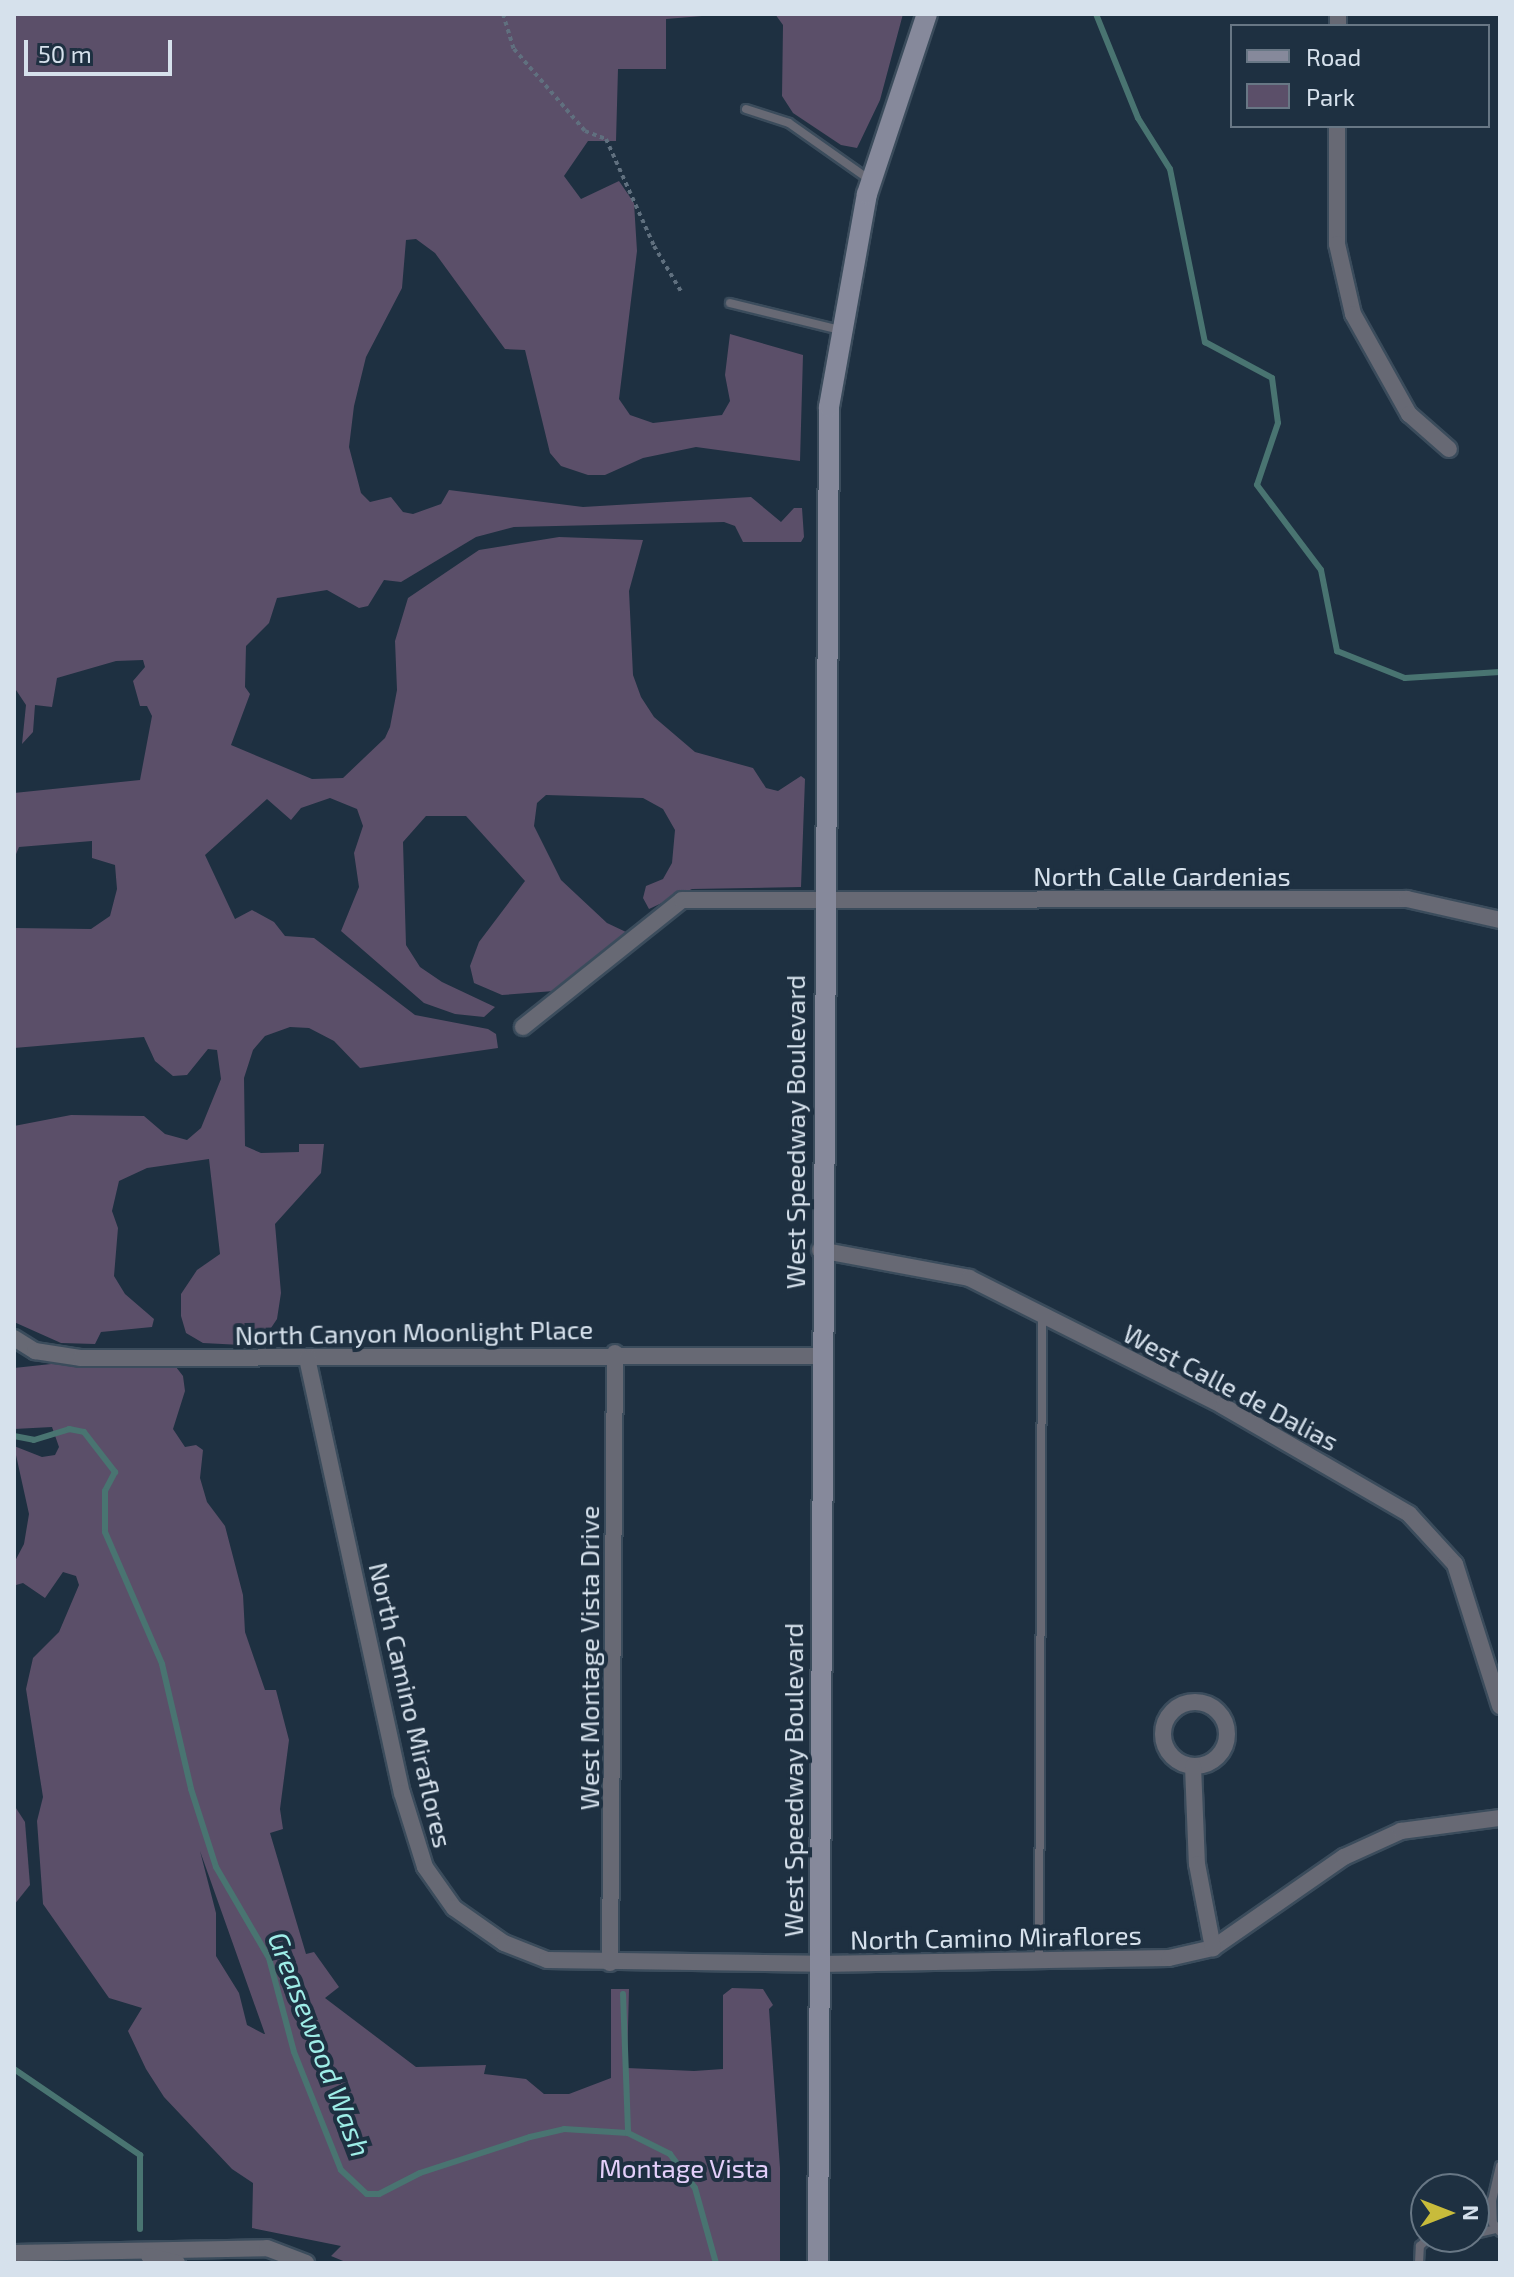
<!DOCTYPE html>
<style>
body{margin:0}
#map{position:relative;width:1514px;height:2277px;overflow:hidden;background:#1e3041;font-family:"Exo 2",sans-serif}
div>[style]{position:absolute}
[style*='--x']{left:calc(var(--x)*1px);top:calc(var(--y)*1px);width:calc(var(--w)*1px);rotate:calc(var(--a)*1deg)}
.green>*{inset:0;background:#5b4f69}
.stream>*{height:6px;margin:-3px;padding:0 3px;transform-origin:3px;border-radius:3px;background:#497471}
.path>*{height:4px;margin-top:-2px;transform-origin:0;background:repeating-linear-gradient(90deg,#60707f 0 4px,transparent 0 8px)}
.roads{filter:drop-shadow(2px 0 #3b4c5c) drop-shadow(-2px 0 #3b4c5c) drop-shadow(0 2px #3b4c5c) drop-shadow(0 -2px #3b4c5c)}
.lane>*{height:8px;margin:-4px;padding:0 4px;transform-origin:4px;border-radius:4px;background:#676974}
.street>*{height:16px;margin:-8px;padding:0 8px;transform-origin:8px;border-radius:8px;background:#676974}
.street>.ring{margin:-8px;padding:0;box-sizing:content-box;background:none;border:16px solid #676974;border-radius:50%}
.secondary>*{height:20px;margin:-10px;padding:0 10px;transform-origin:10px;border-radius:10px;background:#86899b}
span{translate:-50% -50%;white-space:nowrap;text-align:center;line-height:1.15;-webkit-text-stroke:8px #1e3041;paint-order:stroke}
.street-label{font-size:26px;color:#d6e1ec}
.park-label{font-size:26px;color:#e3cffa}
.water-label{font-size:28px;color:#9eede7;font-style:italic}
.frame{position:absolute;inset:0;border:16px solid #d6e1ec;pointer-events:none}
.legend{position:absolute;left:1230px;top:24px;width:260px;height:104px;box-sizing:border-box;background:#1e3041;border:2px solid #687785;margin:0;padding:10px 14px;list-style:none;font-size:24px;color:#d6e1ec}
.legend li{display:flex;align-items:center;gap:16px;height:40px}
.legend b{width:40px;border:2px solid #687785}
.north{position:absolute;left:1410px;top:2173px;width:80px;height:80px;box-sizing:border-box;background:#1e3041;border:2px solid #687785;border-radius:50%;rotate:90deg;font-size:22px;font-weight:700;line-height:32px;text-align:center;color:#d6e1ec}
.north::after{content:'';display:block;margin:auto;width:28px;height:36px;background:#c8bb3b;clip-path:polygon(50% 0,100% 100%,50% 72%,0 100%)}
.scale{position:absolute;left:24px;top:40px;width:148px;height:36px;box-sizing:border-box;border:4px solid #d6e1ec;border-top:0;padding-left:10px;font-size:24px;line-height:28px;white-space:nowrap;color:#d6e1ec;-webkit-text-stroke:6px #1e3041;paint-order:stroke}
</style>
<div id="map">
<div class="green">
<div style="clip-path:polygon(14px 14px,726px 14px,666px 19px,666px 69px,618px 69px,616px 141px,588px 141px,564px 176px,581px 199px,619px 181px,634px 203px,637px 251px,619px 399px,630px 415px,653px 423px,722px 415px,730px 401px,725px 375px,730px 334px,803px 355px,800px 461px,696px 447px,643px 458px,605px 475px,588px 475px,561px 466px,550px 453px,525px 350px,505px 349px,435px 253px,416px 239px,406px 240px,402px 288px,366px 357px,354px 406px,349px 447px,361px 493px,370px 502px,391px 497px,403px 512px,413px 514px,441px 504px,449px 490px,583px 507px,751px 497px,781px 522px,794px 508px,802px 508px,804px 537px,801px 542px,743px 542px,735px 526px,724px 522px,514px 527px,476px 537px,401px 582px,384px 580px,368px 606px,359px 608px,327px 590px,277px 598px,269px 623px,246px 646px,245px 687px,250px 694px,231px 745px,312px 779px,343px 778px,385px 738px,390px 727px,397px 690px,395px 641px,408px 598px,479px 550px,559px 537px,643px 540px,629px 591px,633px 675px,641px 697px,654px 717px,695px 752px,753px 768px,766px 788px,778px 791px,801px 776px,805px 779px,801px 887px,692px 889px,649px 909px,643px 898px,646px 886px,663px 879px,672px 863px,675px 830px,663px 809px,643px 798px,546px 795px,537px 803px,534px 826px,561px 880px,607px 923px,626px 932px,554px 991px,502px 995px,474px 983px,470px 966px,479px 942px,525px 881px,466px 816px,426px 816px,403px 842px,406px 945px,420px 967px,442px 982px,495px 1007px,484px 1017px,455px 1014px,424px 1003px,341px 931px,359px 887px,354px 853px,363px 826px,357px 809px,330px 798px,301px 808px,291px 820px,267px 799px,205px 855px,235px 919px,252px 910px,274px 922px,285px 936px,314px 938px,415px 1015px,488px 1029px,496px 1034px,498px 1048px,360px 1068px,334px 1041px,309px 1028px,290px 1027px,265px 1036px,253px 1050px,244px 1078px,245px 1146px,261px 1153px,299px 1152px,299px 1144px,324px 1144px,321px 1173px,275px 1224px,281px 1293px,277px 1319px,259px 1346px,203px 1343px,186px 1333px,181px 1316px,181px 1294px,197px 1270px,220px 1254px,209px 1159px,147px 1168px,119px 1181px,112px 1211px,118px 1228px,114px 1276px,125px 1294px,154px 1319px,152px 1327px,101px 1332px,95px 1344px,61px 1343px,14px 1322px,14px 1126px,71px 1115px,144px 1116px,165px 1134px,187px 1140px,201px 1128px,221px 1079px,217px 1050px,208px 1049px,187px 1075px,173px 1076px,155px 1061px,144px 1037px,14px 1048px,14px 928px,91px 929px,110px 916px,117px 889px,115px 865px,92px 858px,92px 841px,19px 847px,14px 859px,14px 793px,140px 780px,152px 716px,147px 706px,140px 706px,133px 681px,145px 667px,143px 660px,116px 661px,57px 678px,52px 707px,35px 705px,33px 732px,22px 744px,26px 705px,14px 687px)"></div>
<div style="clip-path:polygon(775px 14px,903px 14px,880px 100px,857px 148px,841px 145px,793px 113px,782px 96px,783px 25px)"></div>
<div style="clip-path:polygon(evenodd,51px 1364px,176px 1367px,183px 1376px,185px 1391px,173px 1429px,185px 1447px,196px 1445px,203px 1450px,200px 1478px,207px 1502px,225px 1526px,243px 1595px,245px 1632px,265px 1690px,276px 1690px,289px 1740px,280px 1809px,283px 1829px,270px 1833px,306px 1954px,314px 1952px,339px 1987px,325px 1998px,416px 2067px,486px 2065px,484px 2074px,526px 2079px,544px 2094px,569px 2094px,611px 2078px,611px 1989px,629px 1989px,627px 2068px,694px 2071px,723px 2069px,723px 1995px,732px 1988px,763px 1989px,773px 2005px,769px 2009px,780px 2168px,780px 2263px,348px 2263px,331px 2256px,341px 2246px,252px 2228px,253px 2183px,232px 2169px,164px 2097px,146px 2069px,128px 2031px,142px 2008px,109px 1998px,43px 1904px,37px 1821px,43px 1797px,26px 1689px,33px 1658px,59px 1632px,79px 1585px,76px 1576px,63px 1572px,45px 1598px,23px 1583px,16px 1585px,14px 1600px,14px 1563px,24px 1544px,29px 1514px,14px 1446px,42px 1457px,55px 1455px,59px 1447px,52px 1427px,14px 1429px,14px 1368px,51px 1364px,200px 1851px,265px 2034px,264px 2034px,247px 2025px,239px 1993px,216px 1956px,216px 1913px,200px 1851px)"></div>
<div style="clip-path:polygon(14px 1805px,25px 1822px,30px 1885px,14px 1905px)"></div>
</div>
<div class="stream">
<div style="--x:1096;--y:14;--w:112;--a:68"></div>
<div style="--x:1138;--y:118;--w:60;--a:57.9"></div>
<div style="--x:1170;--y:169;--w:177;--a:78.6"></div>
<div style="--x:1205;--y:342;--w:76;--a:28.2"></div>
<div style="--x:1272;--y:378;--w:45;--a:82.4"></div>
<div style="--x:1278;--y:423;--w:65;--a:108.7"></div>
<div style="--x:1257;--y:485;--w:106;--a:53"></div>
<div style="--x:1321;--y:570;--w:83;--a:78.8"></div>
<div style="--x:1337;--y:651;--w:73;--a:21.7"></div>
<div style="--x:1405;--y:678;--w:95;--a:-3.6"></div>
<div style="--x:14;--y:1436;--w:20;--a:11"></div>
<div style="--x:34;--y:1440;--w:37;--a:-17"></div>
<div style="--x:69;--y:1429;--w:15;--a:11"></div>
<div style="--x:84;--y:1432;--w:51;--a:52.2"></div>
<div style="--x:115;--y:1472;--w:21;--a:118"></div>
<div style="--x:105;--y:1491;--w:41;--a:90"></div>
<div style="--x:105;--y:1532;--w:144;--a:66.6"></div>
<div style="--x:162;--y:1664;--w:128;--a:76.9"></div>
<div style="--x:191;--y:1789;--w:82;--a:72.2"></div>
<div style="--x:216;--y:1867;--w:105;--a:59.8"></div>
<div style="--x:269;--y:1958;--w:97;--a:75.1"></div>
<div style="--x:294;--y:2052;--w:127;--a:68.3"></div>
<div style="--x:341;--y:2170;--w:35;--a:43"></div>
<div style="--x:367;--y:2194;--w:12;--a:0"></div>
<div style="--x:379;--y:2194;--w:46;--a:-27.1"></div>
<div style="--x:420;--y:2173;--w:116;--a:-18.1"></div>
<div style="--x:530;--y:2137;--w:35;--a:-13"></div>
<div style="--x:564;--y:2129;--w:64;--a:3.6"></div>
<div style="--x:628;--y:2133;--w:47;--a:26.6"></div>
<div style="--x:670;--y:2154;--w:42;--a:53.7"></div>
<div style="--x:695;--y:2188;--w:78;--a:74.4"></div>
<div style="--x:623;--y:1994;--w:139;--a:87.9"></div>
<div style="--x:14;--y:2069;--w:153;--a:34.3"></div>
<div style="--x:140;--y:2155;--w:74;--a:90"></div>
</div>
<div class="path">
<div style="--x:503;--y:14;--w:37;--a:73"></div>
<div style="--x:514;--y:49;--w:108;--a:49.1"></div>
<div style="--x:585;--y:131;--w:22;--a:21"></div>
<div style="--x:606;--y:139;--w:117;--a:65.8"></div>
<div style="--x:654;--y:246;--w:55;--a:59.2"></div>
</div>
<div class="roads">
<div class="lane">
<div style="--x:746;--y:109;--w:45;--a:18"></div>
<div style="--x:789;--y:123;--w:99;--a:35.1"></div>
<div style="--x:730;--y:303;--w:113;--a:13.8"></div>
<div style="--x:1039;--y:1960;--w:645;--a:-89.73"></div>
<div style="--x:1500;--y:2166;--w:35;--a:103"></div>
<div style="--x:1492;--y:2200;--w:23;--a:88"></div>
<div style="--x:1493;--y:2223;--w:11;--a:52"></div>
<div style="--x:1474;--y:2234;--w:22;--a:-13"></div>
<div style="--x:1419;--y:2263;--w:17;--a:-87"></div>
<div style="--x:1420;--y:2246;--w:13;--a:-42"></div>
</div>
<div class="street">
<div style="--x:1338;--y:26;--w:12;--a:-90"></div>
<div style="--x:1337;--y:126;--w:118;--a:90"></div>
<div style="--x:1337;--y:244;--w:72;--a:77.1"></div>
<div style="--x:1353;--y:314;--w:115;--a:60.8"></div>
<div style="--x:1409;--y:414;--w:53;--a:41.2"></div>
<div style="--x:523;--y:1027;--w:203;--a:-38.6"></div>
<div style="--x:682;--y:900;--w:725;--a:-0.08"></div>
<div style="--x:1407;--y:899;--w:95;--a:12.7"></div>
<div style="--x:820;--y:1250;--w:152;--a:10.6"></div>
<div style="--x:969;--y:1278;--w:284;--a:26.7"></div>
<div style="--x:1223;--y:1406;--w:215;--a:30.1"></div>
<div style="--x:1409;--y:1514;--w:68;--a:47.4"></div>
<div style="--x:1455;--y:1564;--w:149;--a:72.4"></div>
<div style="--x:14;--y:1338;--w:25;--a:32"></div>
<div style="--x:35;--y:1351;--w:47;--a:8.7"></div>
<div style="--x:81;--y:1358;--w:739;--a:-0.16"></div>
<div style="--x:307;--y:1358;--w:445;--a:77.7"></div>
<div style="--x:402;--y:1793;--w:77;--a:72.7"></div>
<div style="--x:425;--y:1867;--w:50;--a:54.7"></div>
<div style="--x:454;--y:1908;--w:61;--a:35"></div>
<div style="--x:504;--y:1943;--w:46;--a:21.6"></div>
<div style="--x:547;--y:1960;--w:272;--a:0.8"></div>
<div style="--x:819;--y:1964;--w:350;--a:-1"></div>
<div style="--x:1169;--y:1958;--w:45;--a:-12.8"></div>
<div style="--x:1213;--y:1948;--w:160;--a:-34.8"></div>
<div style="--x:1344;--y:1857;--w:63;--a:-24.5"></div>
<div style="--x:1401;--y:1831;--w:100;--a:-7.5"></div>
<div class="ring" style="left:1163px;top:1702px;width:48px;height:48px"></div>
<div style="--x:1193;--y:1766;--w:98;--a:87.7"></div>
<div style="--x:1197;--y:1864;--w:86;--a:79.2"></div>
<div style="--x:610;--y:1963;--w:610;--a:-89.53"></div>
<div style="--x:14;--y:2253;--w:253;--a:-1.1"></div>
<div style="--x:267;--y:2248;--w:42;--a:21"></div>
<div style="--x:149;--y:2256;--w:29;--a:14"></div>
</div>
<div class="secondary">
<div style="--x:818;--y:2263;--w:1856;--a:-89.66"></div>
<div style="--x:829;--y:407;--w:216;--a:-79.9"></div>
<div style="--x:867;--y:194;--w:190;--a:-71.6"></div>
</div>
</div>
<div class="street-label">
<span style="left:1162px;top:876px">North Calle Gardenias</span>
<span style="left:795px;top:1132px;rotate:-90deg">West Speedway Boulevard</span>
<span style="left:414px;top:1332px;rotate:-1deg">North Canyon Moonlight Place</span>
<span style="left:1231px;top:1387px;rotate:28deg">West Calle de Dalias</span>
<span style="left:589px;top:1658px;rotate:-90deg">West Montage Vista Drive</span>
<span style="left:411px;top:1705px;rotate:77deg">North Camino Miraflores</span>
<span style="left:793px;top:1780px;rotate:-90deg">West Speedway Boulevard</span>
<span style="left:996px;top:1937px;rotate:-1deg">North Camino Miraflores</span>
</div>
<div class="park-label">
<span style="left:684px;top:2168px">Montage Vista</span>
</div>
<div class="water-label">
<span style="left:320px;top:2044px;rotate:69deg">Greasewood Wash</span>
</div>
<div class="frame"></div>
<ul class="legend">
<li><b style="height:10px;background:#86899b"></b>Road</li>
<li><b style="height:22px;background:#5b4f69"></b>Park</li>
</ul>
<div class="north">N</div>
<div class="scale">50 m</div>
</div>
